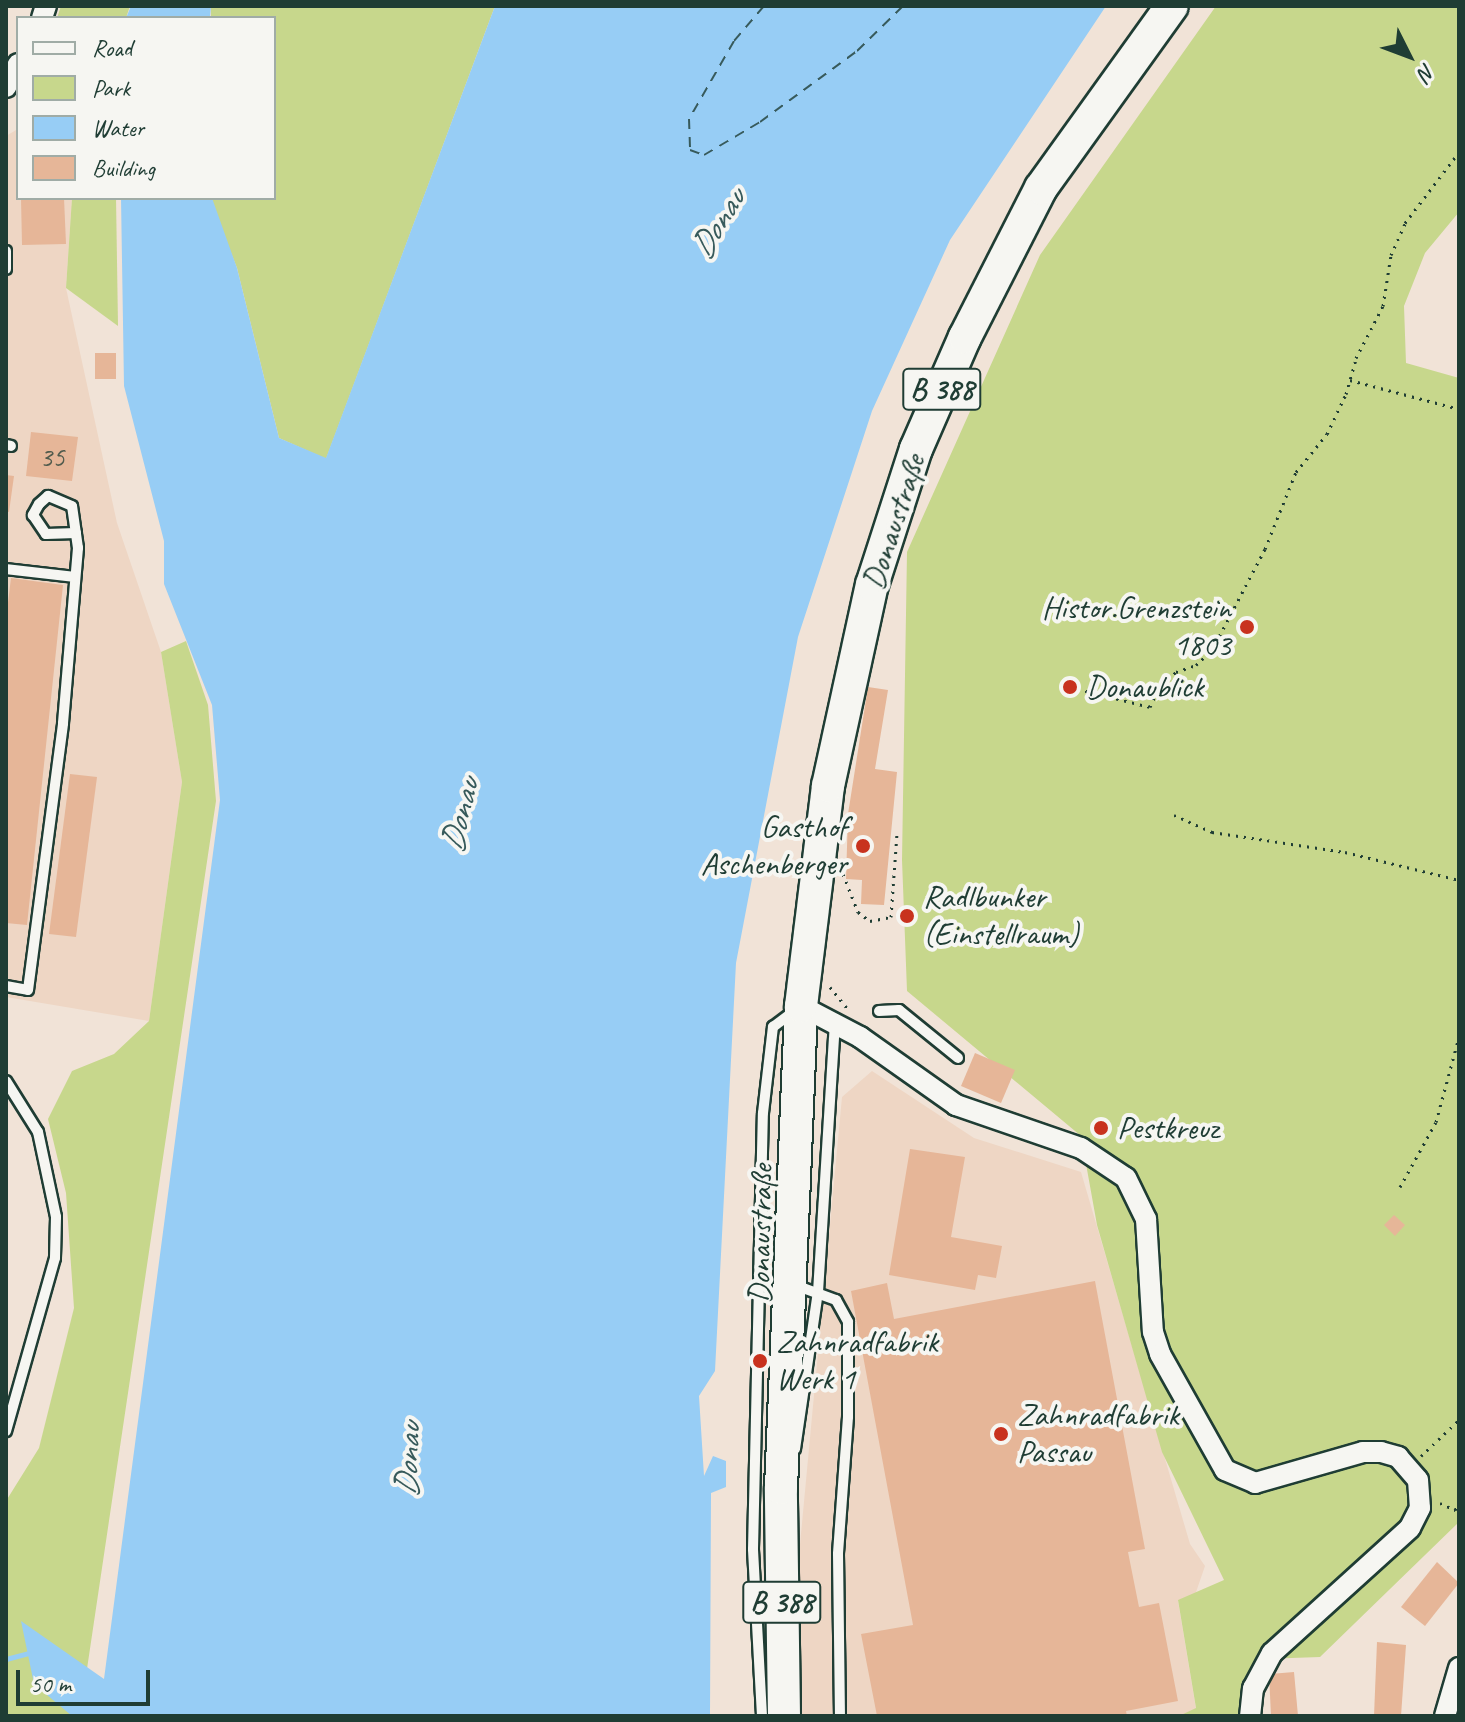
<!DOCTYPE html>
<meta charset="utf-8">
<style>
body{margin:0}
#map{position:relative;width:1465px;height:1722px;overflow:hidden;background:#f1e3d7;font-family:Caveat,sans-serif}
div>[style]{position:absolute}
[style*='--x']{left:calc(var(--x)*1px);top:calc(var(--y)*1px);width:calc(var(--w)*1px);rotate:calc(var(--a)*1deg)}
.built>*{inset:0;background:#eed6c4}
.green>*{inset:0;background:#c7d78c}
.water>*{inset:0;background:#97cdf5}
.stream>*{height:5px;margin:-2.5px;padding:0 2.5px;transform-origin:2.5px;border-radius:2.5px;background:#97cdf5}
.ferry>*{height:2px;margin-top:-1px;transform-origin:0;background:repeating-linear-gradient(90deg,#375a5b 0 10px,transparent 0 18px)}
.building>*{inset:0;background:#e6b698}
.path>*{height:3px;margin-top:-1.5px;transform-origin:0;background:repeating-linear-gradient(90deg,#1f3d34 0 2px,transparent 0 8px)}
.roads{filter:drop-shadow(2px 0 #1f3d34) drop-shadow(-2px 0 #1f3d34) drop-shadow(0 2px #1f3d34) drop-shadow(0 -2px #1f3d34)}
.lane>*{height:10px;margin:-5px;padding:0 5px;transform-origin:5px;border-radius:5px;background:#f6f6f2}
.street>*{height:20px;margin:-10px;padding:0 10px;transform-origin:10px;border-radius:10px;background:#f6f6f2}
.primary>*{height:32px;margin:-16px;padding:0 16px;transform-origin:16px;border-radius:16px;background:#f6f6f2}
.dots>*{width:22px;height:22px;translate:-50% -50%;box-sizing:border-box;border:4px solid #f6f6f2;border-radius:50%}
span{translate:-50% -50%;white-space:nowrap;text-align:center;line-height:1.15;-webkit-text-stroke:8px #f6f6f2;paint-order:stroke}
.number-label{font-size:28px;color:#515b4d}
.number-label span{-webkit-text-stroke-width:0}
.shield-label span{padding:2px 6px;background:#f6f6f2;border:2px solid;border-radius:6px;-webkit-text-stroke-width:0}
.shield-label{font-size:30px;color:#1f3d34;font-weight:700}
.street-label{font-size:32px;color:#1f3d34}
.poi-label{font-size:32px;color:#1f3d34}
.right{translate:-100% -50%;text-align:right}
.left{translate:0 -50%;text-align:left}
.water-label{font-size:34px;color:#375a5b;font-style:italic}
.frame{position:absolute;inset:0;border:8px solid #1f3d34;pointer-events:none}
.legend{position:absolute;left:16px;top:16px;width:260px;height:184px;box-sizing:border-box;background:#f6f6f2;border:2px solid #a0aca6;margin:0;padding:10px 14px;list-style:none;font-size:24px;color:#1f3d34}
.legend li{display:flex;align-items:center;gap:16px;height:40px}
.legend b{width:40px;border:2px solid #a0aca6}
.north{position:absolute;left:1369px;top:16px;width:80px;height:80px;-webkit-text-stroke:6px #f6f6f2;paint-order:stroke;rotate:132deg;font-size:22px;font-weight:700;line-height:32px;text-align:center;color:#1f3d34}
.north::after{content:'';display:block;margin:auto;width:28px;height:36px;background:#1f3d34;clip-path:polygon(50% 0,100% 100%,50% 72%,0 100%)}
.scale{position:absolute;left:16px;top:1670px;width:134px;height:36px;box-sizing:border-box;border:4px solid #1f3d34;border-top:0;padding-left:10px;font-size:24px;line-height:28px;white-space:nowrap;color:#1f3d34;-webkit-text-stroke:6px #f6f6f2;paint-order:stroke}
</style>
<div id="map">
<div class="built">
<div style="clip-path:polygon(16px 130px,18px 198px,72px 198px,66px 288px,117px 523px,161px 652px,182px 782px,149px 1021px,6px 997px,6px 136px)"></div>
<div style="clip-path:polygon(872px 1071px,974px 1138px,1081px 1172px,1190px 1544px,1205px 1566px,1195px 1595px,1178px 1601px,1196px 1709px,1179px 1716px,801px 1716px,799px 1555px,842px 1097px)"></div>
</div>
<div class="green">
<div style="clip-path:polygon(61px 6px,130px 6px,126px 18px,57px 18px)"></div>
<div style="clip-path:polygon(211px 6px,495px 6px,326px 459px,279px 438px,237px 268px,213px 208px,212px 198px,274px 198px,274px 18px,211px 18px)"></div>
<div style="clip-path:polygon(1216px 6px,1459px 6px,1459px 212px,1425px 253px,1404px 306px,1406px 363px,1459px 378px,1459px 1522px,1320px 1657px,1262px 1659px,1244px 1716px,1179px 1716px,1196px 1708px,1178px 1600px,1224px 1580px,1162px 1452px,1097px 1225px,1081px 1136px,907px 991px,902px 860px,907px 552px,1040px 255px)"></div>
<div style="clip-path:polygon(72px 198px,116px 198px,118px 326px,66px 288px)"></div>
<div style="clip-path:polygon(186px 641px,208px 705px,216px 801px,80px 1716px,6px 1716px,6px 1501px,39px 1448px,74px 1308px,66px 1193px,48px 1119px,72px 1071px,114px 1054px,149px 1021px,182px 782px,161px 652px)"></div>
</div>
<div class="water">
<div style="clip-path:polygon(131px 6px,211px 6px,210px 18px,126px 18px)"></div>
<div style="clip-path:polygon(495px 6px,1106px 6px,950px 240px,872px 411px,798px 637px,736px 963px,715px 1371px,699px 1396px,704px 1476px,713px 1456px,726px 1461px,726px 1487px,711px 1493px,710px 1716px,72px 1716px,34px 1684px,21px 1621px,104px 1679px,220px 800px,212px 705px,164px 584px,164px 541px,124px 386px,121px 198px,212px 198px,237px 268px,279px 438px,326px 458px)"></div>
</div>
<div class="stream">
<div style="--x:6;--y:1659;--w:23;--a:-15"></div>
</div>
<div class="ferry">
<div style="--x:764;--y:6;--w:46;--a:130.6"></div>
<div style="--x:734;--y:41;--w:90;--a:120"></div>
<div style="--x:689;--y:119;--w:31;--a:88"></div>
<div style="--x:690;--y:150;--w:15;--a:20"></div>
<div style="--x:704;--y:155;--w:65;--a:-30.5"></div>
<div style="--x:760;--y:122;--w:120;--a:-36.2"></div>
<div style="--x:857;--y:51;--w:64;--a:-44.4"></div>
</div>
<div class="building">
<div style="clip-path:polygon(21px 198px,64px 198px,66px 244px,22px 245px)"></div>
<div style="clip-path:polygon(95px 353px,116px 353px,116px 379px,95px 379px)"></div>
<div style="clip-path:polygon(31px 432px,78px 437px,72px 481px,26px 476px)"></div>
<div style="clip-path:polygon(6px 475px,14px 476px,9px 512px,6px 511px)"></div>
<div style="clip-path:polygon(11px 578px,63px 585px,27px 925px,6px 923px,6px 619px)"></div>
<div style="clip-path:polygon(868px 687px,888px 690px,875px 769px,897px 772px,884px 905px,861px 904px,862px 880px,846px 879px,848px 814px)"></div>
<div style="clip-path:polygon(70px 774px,97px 777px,76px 937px,49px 934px)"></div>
<div style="clip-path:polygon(975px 1053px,1015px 1070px,1001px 1103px,961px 1086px)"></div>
<div style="clip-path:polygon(910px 1149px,965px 1157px,951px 1237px,1002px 1246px,996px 1278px,978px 1275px,975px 1290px,889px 1275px)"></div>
<div style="clip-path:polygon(1394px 1215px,1405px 1225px,1395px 1236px,1384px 1225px)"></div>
<div style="clip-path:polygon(1095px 1281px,1145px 1549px,1128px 1552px,1139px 1607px,1159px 1603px,1178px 1701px,1126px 1711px,1127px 1716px,877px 1716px,861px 1634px,913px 1625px,851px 1291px,887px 1283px,894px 1319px)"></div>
<div style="clip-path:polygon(1437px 1562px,1459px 1583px,1425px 1626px,1401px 1607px)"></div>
<div style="clip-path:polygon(1377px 1642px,1406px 1645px,1401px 1716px,1374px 1716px)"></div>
<div style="clip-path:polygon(1294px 1672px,1298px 1716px,1271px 1716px,1269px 1674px)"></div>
</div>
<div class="path">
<div style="--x:1350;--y:380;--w:113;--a:14.9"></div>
<div style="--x:1070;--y:687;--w:82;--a:14"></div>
<div style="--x:1150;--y:707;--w:17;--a:-66"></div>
<div style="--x:1157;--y:691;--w:27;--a:-45"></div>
<div style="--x:1176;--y:672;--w:21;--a:-19"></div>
<div style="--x:1196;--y:665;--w:22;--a:-43"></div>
<div style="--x:1212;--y:650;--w:114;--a:-62.3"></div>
<div style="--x:1265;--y:549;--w:83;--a:-68.1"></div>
<div style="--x:1296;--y:472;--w:49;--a:-50.8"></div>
<div style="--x:1327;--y:434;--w:44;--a:-64.6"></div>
<div style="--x:1346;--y:394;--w:37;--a:-74"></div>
<div style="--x:1356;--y:358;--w:59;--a:-62.6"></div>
<div style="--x:1383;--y:306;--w:52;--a:-81.1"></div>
<div style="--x:1391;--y:255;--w:35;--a:-66"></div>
<div style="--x:1405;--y:223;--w:89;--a:-52.7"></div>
<div style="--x:1174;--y:815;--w:42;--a:24.1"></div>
<div style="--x:1212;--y:832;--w:134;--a:8.6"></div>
<div style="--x:1345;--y:852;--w:117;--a:13.8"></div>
<div style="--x:843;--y:874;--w:41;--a:68.5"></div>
<div style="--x:858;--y:912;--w:15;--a:37"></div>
<div style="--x:870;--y:921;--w:21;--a:-11"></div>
<div style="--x:891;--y:917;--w:83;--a:-85.9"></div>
<div style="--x:830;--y:987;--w:28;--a:51"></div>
<div style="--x:1400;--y:1187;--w:74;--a:-61"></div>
<div style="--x:1436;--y:1122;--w:88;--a:-74.9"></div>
<div style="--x:1421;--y:1456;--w:52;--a:-43.5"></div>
<div style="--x:1440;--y:1503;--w:17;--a:25"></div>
<div style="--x:1455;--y:1510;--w:8;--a:-60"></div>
</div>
<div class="roads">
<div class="lane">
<div style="--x:6;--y:251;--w:18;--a:90"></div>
<div style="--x:6;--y:445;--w:5;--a:11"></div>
<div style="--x:6;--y:569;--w:69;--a:6.6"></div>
<div style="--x:6;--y:986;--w:22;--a:10"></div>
<div style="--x:28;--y:990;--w:269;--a:-82.5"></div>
<div style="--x:63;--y:723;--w:176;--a:-85.1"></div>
<div style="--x:78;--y:548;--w:42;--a:-98.1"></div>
<div style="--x:72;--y:506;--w:26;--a:-157"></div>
<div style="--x:48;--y:496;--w:12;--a:138"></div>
<div style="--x:39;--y:504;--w:13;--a:119"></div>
<div style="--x:33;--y:515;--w:23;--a:56"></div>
<div style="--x:46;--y:534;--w:30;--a:-2"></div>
<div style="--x:879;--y:1011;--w:20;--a:-3"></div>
<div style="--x:899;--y:1010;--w:76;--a:39.1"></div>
<div style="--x:6;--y:1081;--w:60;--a:57.9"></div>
<div style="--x:38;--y:1132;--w:87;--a:78"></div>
<div style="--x:56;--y:1217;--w:41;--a:91.4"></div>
<div style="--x:55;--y:1258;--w:180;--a:105.8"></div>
<div style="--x:792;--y:1284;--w:47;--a:20"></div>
<div style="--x:836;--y:1300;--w:25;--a:61"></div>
<div style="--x:848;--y:1322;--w:95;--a:90"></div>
<div style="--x:848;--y:1417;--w:137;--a:94.2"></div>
<div style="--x:838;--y:1554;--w:162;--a:89.3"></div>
<div style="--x:795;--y:1449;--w:159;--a:-81.7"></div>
<div style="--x:818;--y:1292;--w:270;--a:-86.4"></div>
<div style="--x:762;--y:1716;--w:167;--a:-93.1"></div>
<div style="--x:753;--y:1549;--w:436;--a:-88.7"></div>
<div style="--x:763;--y:1113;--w:87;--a:-83.4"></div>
<div style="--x:773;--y:1027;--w:25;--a:-37"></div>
</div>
<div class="street">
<div style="--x:42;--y:18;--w:13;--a:-72"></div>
<div style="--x:6;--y:87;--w:26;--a:-62"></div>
<div style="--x:801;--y:1006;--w:67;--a:27.7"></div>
<div style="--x:860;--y:1037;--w:118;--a:35.3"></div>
<div style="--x:956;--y:1105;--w:132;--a:19"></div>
<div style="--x:1081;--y:1148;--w:54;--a:33.7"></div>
<div style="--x:1126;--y:1178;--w:46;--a:64"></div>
<div style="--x:1146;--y:1219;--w:113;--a:86.5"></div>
<div style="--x:1153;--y:1332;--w:23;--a:72"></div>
<div style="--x:1160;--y:1354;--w:133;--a:60.7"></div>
<div style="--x:1225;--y:1470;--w:33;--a:23"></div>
<div style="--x:1255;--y:1483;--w:112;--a:-16"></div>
<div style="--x:1363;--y:1452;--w:18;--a:0"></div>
<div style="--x:1381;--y:1452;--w:18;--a:16"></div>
<div style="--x:1398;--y:1457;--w:30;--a:49"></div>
<div style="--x:1418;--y:1480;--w:28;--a:86"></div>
<div style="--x:1420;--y:1508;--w:22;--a:117"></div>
<div style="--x:1410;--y:1528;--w:186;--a:137.8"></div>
<div style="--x:1272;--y:1653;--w:40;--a:118"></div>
<div style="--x:1253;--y:1688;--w:28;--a:96"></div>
<div style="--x:1445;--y:1716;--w:50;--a:-73.7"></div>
</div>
<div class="primary">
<div style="--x:784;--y:1716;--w:228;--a:-90.8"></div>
<div style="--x:781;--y:1488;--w:482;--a:-87.6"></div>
<div style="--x:801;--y:1006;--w:222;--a:-83"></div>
<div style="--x:828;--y:786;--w:206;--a:-77.7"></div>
<div style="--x:872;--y:585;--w:143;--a:-72.1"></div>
<div style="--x:916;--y:449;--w:122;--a:-66.4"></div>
<div style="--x:965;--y:337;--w:167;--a:-63"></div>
<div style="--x:1041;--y:188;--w:224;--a:-54.3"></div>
</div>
</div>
<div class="dots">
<div style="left:1247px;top:627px;background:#c8321e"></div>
<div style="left:1070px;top:687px;background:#c8321e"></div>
<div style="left:863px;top:846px;background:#c8321e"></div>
<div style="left:907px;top:916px;background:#c8321e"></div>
<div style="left:1101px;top:1128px;background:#c8321e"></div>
<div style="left:760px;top:1361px;background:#c8321e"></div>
<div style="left:1001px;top:1434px;background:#c8321e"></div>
</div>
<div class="number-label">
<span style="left:52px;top:457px">35</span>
</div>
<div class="shield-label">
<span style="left:942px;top:389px">B 388</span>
<span style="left:782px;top:1602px">B 388</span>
</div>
<div class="street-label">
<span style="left:894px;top:522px;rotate:-72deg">Donaustraße</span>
<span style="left:761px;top:1234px;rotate:-89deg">Donaustraße</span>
</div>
<div class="poi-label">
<span class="right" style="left:1231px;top:627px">Histor.Grenzstein<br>1803</span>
<span class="left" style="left:1086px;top:687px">Donaublick</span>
<span class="right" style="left:847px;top:846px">Gasthof<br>Aschenberger</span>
<span class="left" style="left:923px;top:916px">Radlbunker<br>(Einstellraum)</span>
<span class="left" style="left:1117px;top:1128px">Pestkreuz</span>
<span class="left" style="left:776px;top:1361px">Zahnradfabrik<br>Werk 1</span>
<span class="left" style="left:1017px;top:1434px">Zahnradfabrik<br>Passau</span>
</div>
<div class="water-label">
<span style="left:717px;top:223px;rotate:-58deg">Donau</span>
<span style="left:459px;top:815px;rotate:-76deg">Donau</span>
<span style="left:407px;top:1460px;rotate:-87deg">Donau</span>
</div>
<div class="frame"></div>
<ul class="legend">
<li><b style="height:10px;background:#f6f6f2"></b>Road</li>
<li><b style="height:22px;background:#c7d78c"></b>Park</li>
<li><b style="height:22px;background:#97cdf5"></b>Water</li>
<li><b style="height:22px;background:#e6b698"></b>Building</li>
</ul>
<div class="north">N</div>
<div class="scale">50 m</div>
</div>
